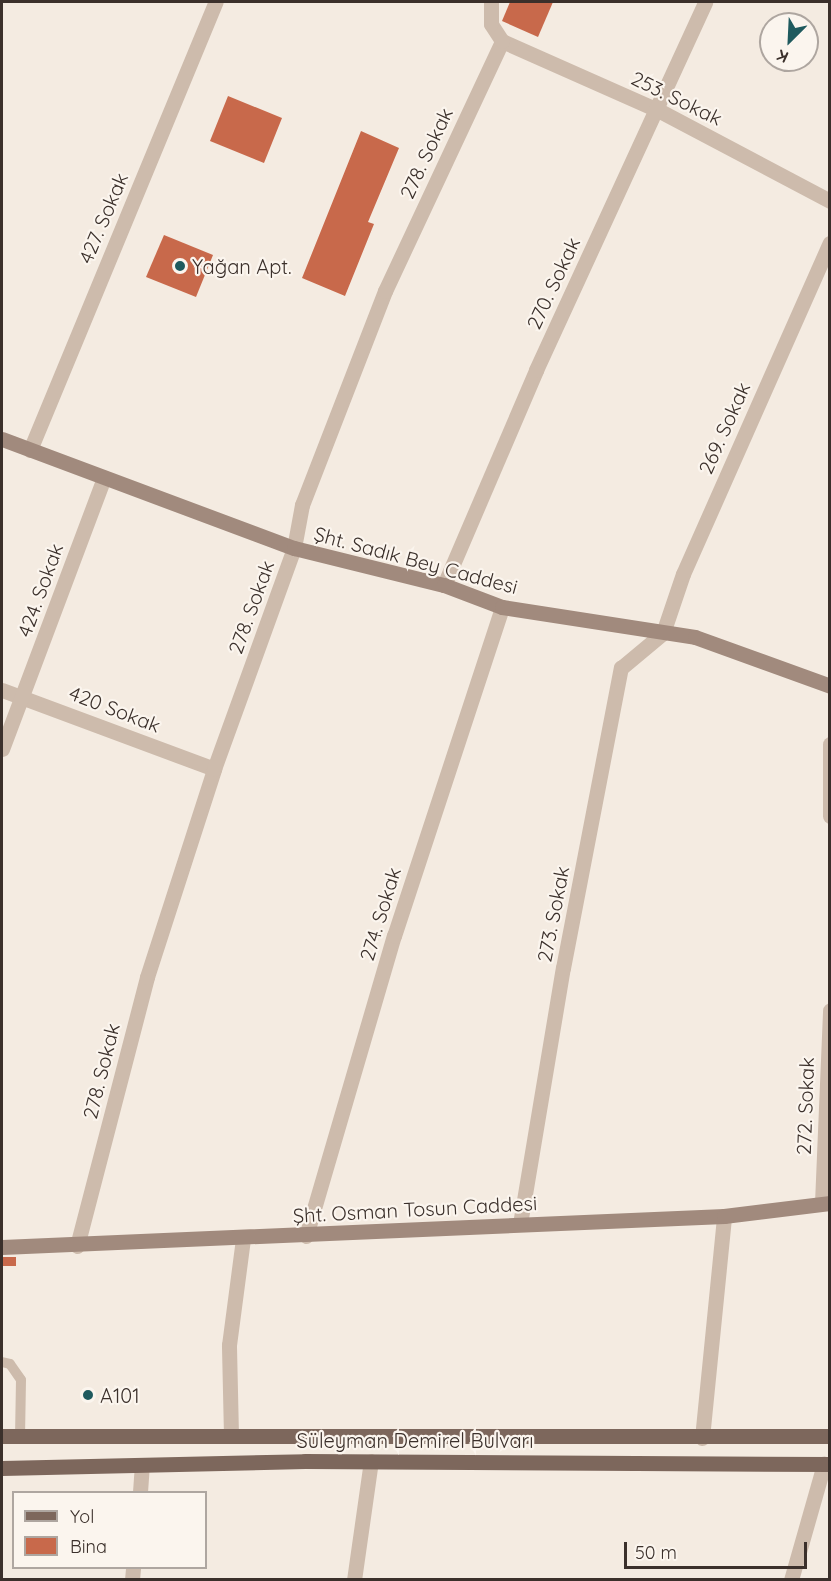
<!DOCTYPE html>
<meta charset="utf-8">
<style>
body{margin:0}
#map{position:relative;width:831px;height:1581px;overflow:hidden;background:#f4ebe1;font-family:Quicksand,sans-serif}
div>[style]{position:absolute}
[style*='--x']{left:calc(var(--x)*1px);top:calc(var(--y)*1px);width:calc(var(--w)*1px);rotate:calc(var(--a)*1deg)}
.building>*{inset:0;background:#c8694b}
.lane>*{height:10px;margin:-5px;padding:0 5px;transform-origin:5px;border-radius:5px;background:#cdbbac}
.street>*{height:15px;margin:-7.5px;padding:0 7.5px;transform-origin:7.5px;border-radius:7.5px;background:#cdbbac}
.secondary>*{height:15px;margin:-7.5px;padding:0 7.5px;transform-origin:7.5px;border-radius:7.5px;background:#a18a7d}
.primary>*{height:15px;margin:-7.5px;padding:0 7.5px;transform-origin:7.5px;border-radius:7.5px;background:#7d675c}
.dots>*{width:16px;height:16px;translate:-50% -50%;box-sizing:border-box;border:3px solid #fbf5ee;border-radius:50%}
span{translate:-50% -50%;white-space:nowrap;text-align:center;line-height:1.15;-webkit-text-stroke:4.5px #fbf5ee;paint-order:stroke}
.street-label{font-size:20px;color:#3b302b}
.poi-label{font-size:20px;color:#3b302b}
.left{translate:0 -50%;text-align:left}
.frame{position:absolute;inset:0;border:3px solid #3b302b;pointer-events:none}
.legend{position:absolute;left:12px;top:1491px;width:195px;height:78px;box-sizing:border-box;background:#fbf5ee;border:2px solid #aea6a0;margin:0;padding:8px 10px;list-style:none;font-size:18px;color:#3b302b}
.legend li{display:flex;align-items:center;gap:12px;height:30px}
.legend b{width:30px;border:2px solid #aea6a0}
.north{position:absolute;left:759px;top:12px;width:60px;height:60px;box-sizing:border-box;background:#fbf5ee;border:2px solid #aea6a0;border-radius:50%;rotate:204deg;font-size:16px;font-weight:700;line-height:24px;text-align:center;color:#3b302b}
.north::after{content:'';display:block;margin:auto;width:21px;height:27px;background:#1f5a5e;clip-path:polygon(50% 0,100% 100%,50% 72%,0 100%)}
.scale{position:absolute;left:624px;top:1542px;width:183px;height:27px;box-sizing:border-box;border:3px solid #3b302b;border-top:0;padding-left:8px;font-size:18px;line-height:21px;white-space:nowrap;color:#3b302b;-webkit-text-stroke:4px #fbf5ee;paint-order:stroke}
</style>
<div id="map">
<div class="building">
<div style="clip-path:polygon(510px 2px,553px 2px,538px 37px,502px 21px)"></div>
<div style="clip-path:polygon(228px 96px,282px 118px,264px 163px,210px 141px)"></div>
<div style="clip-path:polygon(361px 131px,399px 148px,368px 222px,374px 224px,345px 296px,302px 278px)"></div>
<div style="clip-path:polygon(164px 235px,213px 255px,196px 297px,146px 277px)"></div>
<div style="clip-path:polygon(2px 1257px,16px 1257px,16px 1266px,2px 1266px)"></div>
</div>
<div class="lane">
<div style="--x:2;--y:1362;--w:8;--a:14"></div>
<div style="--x:10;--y:1364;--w:19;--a:55"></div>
<div style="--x:21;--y:1380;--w:56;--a:91"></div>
</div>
<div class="street">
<div style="--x:502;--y:41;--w:171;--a:23.9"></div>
<div style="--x:658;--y:110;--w:195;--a:27.9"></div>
<div style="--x:30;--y:450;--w:485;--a:-67.5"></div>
<div style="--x:444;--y:585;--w:234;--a:-66.8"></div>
<div style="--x:536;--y:370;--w:405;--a:-65.3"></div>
<div style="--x:2;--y:690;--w:226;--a:20.4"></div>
<div style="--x:830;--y:744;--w:72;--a:90"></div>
<div style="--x:2;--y:749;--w:290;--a:-69.4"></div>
<div style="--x:822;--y:1203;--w:193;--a:-87.6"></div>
<div style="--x:520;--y:1224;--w:260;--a:-80.5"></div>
<div style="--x:563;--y:968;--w:306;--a:-79.1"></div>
<div style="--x:621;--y:668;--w:55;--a:-39.8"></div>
<div style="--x:663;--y:633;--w:62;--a:-71.3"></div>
<div style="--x:683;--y:574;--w:362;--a:-66.1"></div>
<div style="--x:306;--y:1236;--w:313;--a:-73.7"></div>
<div style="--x:394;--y:936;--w:346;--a:-71.8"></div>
<div style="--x:77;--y:1246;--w:278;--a:-75.4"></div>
<div style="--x:147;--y:977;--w:219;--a:-72.1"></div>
<div style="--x:214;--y:769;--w:235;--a:-70.1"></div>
<div style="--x:294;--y:548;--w:44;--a:-79.5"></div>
<div style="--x:302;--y:505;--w:230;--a:-68.8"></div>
<div style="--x:385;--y:291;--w:276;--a:-64.9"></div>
<div style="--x:502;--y:41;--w:20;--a:-123"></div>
<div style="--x:491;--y:24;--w:22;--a:-90"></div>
<div style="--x:231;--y:1435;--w:90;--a:-91.3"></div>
<div style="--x:229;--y:1345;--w:108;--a:-82.5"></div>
<div style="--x:702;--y:1438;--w:223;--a:-84.3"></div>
<div style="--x:140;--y:1492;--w:26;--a:-86"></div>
<div style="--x:132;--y:1580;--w:12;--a:-85"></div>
<div style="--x:354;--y:1580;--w:120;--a:-81.9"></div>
<div style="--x:791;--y:1580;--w:121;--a:-74.1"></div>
</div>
<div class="secondary">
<div style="--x:2;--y:439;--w:312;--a:20.5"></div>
<div style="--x:294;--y:548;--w:154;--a:13.9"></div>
<div style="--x:444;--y:585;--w:62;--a:20.8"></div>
<div style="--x:502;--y:607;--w:195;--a:8.8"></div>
<div style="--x:695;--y:637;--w:144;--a:19.9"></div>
<div style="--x:2;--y:1247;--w:723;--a:-2.46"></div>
<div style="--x:724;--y:1216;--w:107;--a:-7"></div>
</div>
<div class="primary">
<div style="--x:2;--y:1436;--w:828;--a:0"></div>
<div style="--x:2;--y:1468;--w:303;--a:-1.3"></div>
<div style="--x:305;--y:1461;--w:525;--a:0.33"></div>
</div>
<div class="dots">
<div style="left:180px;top:266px;background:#1f5a5e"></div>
<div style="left:88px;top:1395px;background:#1f5a5e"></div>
</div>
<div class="street-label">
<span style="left:677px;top:98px;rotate:26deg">253. Sokak</span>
<span style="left:426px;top:153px;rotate:-65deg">278. Sokak</span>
<span style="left:103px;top:218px;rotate:-67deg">427. Sokak</span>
<span style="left:553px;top:283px;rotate:-65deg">270. Sokak</span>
<span style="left:724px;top:428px;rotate:-66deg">269. Sokak</span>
<span style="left:416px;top:560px;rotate:15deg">Şht. Sadık Bey Caddesi</span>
<span style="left:40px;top:590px;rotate:-70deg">424. Sokak</span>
<span style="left:251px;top:607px;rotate:-70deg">278. Sokak</span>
<span style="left:115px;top:709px;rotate:21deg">420 Sokak</span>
<span style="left:380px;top:914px;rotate:-73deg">274. Sokak</span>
<span style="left:553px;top:914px;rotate:-79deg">273. Sokak</span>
<span style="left:101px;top:1071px;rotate:-76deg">278. Sokak</span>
<span style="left:805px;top:1106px;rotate:-88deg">272. Sokak</span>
<span style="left:415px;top:1209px;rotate:-3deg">Şht. Osman Tosun Caddesi</span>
<span style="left:415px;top:1440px">Süleyman Demirel Bulvarı</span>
</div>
<div class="poi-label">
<span class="left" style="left:192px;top:266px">Yağan Apt.</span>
<span class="left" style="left:100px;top:1395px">A101</span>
</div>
<div class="frame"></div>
<ul class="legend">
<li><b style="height:8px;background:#7d675c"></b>Yol</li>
<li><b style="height:16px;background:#c8694b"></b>Bina</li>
</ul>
<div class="north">K</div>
<div class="scale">50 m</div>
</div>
